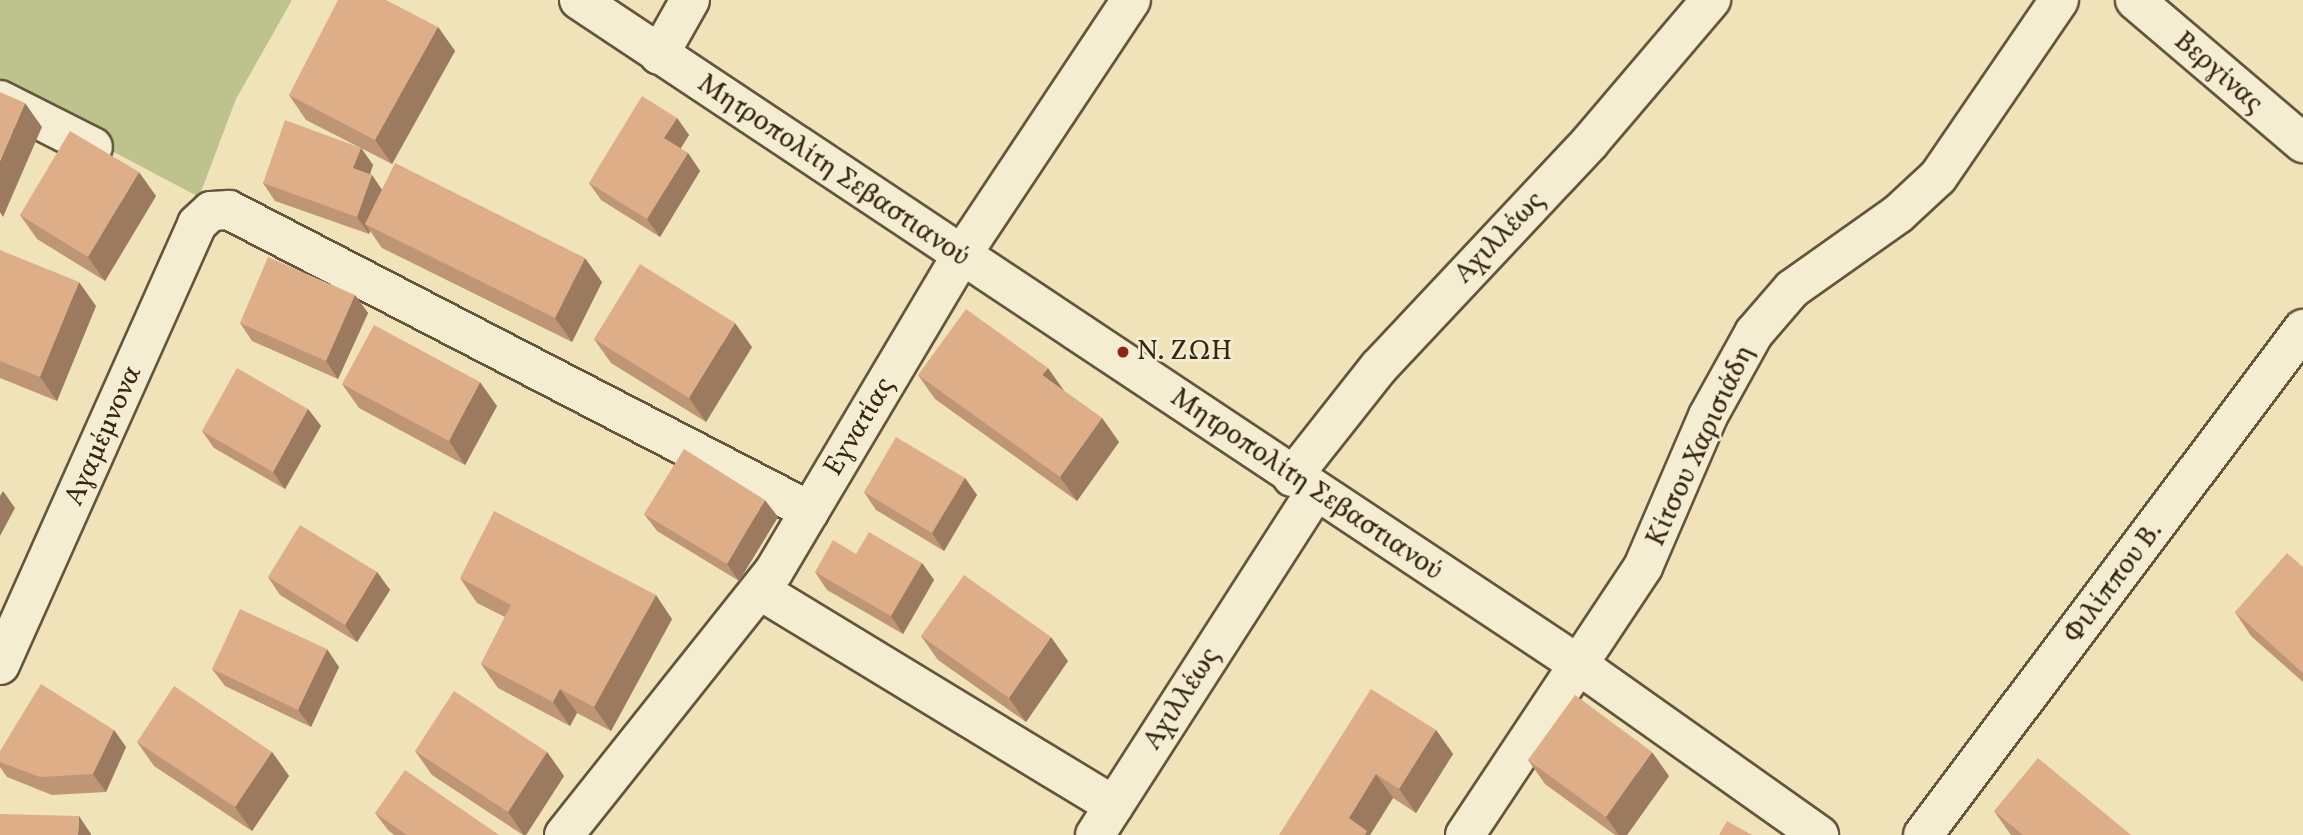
<!DOCTYPE html>
<meta charset="utf-8">
<style>
body{margin:0}
#map{position:relative;width:2303px;height:835px;overflow:hidden;background:#f0e3ba;font-family:Vollkorn,serif}
div>[style]{position:absolute}
[style*='--x']{left:calc(var(--x)*1px);top:calc(var(--y)*1px);width:calc(var(--w)*1px);rotate:calc(var(--a)*1deg)}
.green>*{inset:0;background:#bec28c}
.roads{filter:drop-shadow(2px 0 #64553c) drop-shadow(-2px 0 #64553c) drop-shadow(0 2px #64553c) drop-shadow(0 -2px #64553c)}
.minor>*{height:38px;margin:-19px;padding:0 19px;transform-origin:19px;border-radius:19px;background:#f5edd2}
.wall>*{inset:0;background:#bf9675}
.shaded-wall>*{inset:0;background:#9b7a5f}
.building>*{inset:0;background:#deae88}
.dots>*{width:19px;height:19px;translate:-50% -50%;box-sizing:border-box;border:4px solid #f5edd2;border-radius:50%}
span{translate:-50% -50%;white-space:nowrap;text-align:center;line-height:1.15;-webkit-text-stroke:5px #f5edd2;paint-order:stroke}
.street-label{font-size:28px;color:#362612}
.poi-label{font-size:28px;color:#362612}
.left{translate:0 -50%;text-align:left}
</style>
<div id="map">
<div class="green">
<div style="clip-path:polygon(0 0,292px 0,236px 99px,199px 197px,0 92px)"></div>
</div>
<div class="roads">
<div class="minor">
<div style="--x:579;--y:0;--w:1197;--a:33.62"></div>
<div style="--x:1576;--y:663;--w:298;--a:35.3"></div>
<div style="--x:2135;--y:0;--w:221;--a:40.4"></div>
<div style="--x:659;--y:55;--w:63;--a:-60.6"></div>
<div style="--x:0;--y:100;--w:104;--a:26.8"></div>
<div style="--x:1292;--y:477;--w:140;--a:-51.7"></div>
<div style="--x:1379;--y:367;--w:308;--a:-46.8"></div>
<div style="--x:1590;--y:142;--w:187;--a:-49.6"></div>
<div style="--x:761;--y:591;--w:413;--a:31.3"></div>
<div style="--x:0;--y:665;--w:483;--a:-65.9"></div>
<div style="--x:197;--y:224;--w:19;--a:-43"></div>
<div style="--x:211;--y:211;--w:18;--a:-3"></div>
<div style="--x:229;--y:210;--w:654;--a:27.39"></div>
<div style="--x:564;--y:835;--w:337;--a:-51.5"></div>
<div style="--x:774;--y:571;--w:366;--a:-59.3"></div>
<div style="--x:961;--y:256;--w:307;--a:-56.4"></div>
<div style="--x:1095;--y:835;--w:407;--a:-57.3"></div>
<div style="--x:1465;--y:835;--w:322;--a:-56.4"></div>
<div style="--x:1643;--y:567;--w:164;--a:-66.7"></div>
<div style="--x:1708;--y:416;--w:95;--a:-61"></div>
<div style="--x:1754;--y:333;--w:58;--a:-49.2"></div>
<div style="--x:1792;--y:289;--w:130;--a:-35.3"></div>
<div style="--x:1898;--y:214;--w:54;--a:-42.8"></div>
<div style="--x:1938;--y:177;--w:214;--a:-55.6"></div>
<div style="--x:1923;--y:835;--w:633;--a:-53.09"></div>
</div>
</div>
<div class="wall">
<div style="clip-path:polygon(438px 27px,455px 51px,392px 164px,306px 120px,289px 95px)"></div>
<div style="clip-path:polygon(677px 118px,689px 135px,680px 149px,688px 153px,700px 171px,660px 237px,601px 200px,589px 183px)"></div>
<div style="clip-path:polygon(361px 148px,373px 165px,370px 174px,372px 175px,382px 190px,602px 282px,572px 342px,382px 248px,370px 231px,369px 234px,275px 201px,263px 183px)"></div>
<div style="clip-path:polygon(156px 196px,105px 281px,37px 239px,20px 215px)"></div>
<div style="clip-path:polygon(0 250px,96px 306px,57px 401px,0 378px)"></div>
<div style="clip-path:polygon(355px 295px,368px 313px,338px 379px,252px 341px,240px 323px)"></div>
<div style="clip-path:polygon(594px 339px,752px 347px,706px 422px,611px 363px)"></div>
<div style="clip-path:polygon(918px 375px,1064px 391px,1102px 418px,1119px 442px,1077px 501px,935px 399px)"></div>
<div style="clip-path:polygon(342px 384px,497px 406px,465px 465px,359px 408px)"></div>
<div style="clip-path:polygon(308px 409px,321px 426px,285px 489px,214px 448px,202px 431px)"></div>
<div style="clip-path:polygon(965px 478px,977px 495px,944px 551px,876px 510px,864px 492px)"></div>
<div style="clip-path:polygon(644px 514px,778px 517px,739px 581px,657px 531px)"></div>
<div style="clip-path:polygon(856px 554px,922px 563px,934px 580px,903px 634px,827px 590px,815px 572px)"></div>
<div style="clip-path:polygon(2303px 567px,2303px 682px,2251px 636px,2235px 612px)"></div>
<div style="clip-path:polygon(377px 572px,390px 590px,357px 642px,280px 595px,268px 577px)"></div>
<div style="clip-path:polygon(460px 578px,672px 619px,611px 731px,577px 713px,570px 726px,498px 688px,481px 664px,505px 617px,477px 603px)"></div>
<div style="clip-path:polygon(921px 636px,1068px 661px,1026px 722px,938px 660px)"></div>
<div style="clip-path:polygon(339px 667px,311px 727px,225px 686px,212px 669px)"></div>
<div style="clip-path:polygon(114px 730px,126px 747px,106px 792px,52px 795px,7px 777px,0 767px,0 751px)"></div>
<div style="clip-path:polygon(1436px 730px,1453px 754px,1416px 813px,1393px 798px,1370px 835px,1279px 835px)"></div>
<div style="clip-path:polygon(137px 742px,272px 752px,289px 776px,252px 831px,154px 766px)"></div>
<div style="clip-path:polygon(415px 751px,547px 752px,564px 776px,526px 835px,523px 835px,432px 775px)"></div>
<div style="clip-path:polygon(1528px 760px,1669px 776px,1627px 835px,1615px 835px,1545px 784px)"></div>
<div style="clip-path:polygon(1994px 811px,2131px 835px,2011px 835px)"></div>
<div style="clip-path:polygon(375px 813px,499px 835px,394px 835px,388px 830px)"></div>
</div>
<div class="shaded-wall">
<div style="clip-path:polygon(438px 27px,455px 51px,392px 164px,375px 140px)"></div>
<div style="clip-path:polygon(25px 103px,42px 127px,3px 217px,0 212px,0 161px)"></div>
<div style="clip-path:polygon(677px 118px,689px 135px,676px 156px,664px 138px)"></div>
<div style="clip-path:polygon(361px 148px,373px 165px,366px 186px,353px 168px)"></div>
<div style="clip-path:polygon(688px 153px,700px 171px,660px 237px,647px 219px)"></div>
<div style="clip-path:polygon(139px 172px,156px 196px,105px 281px,88px 257px)"></div>
<div style="clip-path:polygon(372px 175px,384px 193px,365px 224px,370px 231px,369px 234px,357px 217px)"></div>
<div style="clip-path:polygon(585px 258px,602px 282px,572px 342px,555px 318px)"></div>
<div style="clip-path:polygon(79px 282px,96px 306px,57px 401px,40px 377px)"></div>
<div style="clip-path:polygon(355px 295px,368px 313px,338px 379px,326px 361px)"></div>
<div style="clip-path:polygon(735px 323px,752px 347px,706px 422px,689px 398px)"></div>
<div style="clip-path:polygon(1048px 368px,1065px 392px,1042px 375px)"></div>
<div style="clip-path:polygon(480px 382px,497px 406px,465px 465px,449px 441px)"></div>
<div style="clip-path:polygon(308px 409px,321px 426px,285px 489px,273px 472px)"></div>
<div style="clip-path:polygon(1102px 418px,1119px 442px,1077px 501px,1060px 477px)"></div>
<div style="clip-path:polygon(965px 478px,977px 495px,944px 551px,932px 533px)"></div>
<div style="clip-path:polygon(3px 491px,15px 508px,0 536px,0 496px)"></div>
<div style="clip-path:polygon(765px 500px,778px 517px,739px 581px,727px 564px)"></div>
<div style="clip-path:polygon(922px 563px,934px 580px,903px 634px,891px 616px)"></div>
<div style="clip-path:polygon(377px 572px,390px 590px,357px 642px,345px 625px)"></div>
<div style="clip-path:polygon(656px 595px,672px 619px,611px 731px,594px 707px)"></div>
<div style="clip-path:polygon(1051px 637px,1068px 661px,1026px 722px,1009px 698px)"></div>
<div style="clip-path:polygon(327px 649px,339px 667px,311px 727px,298px 710px)"></div>
<div style="clip-path:polygon(560px 689px,577px 713px,570px 726px,553px 702px)"></div>
<div style="clip-path:polygon(114px 730px,126px 747px,106px 792px,93px 774px)"></div>
<div style="clip-path:polygon(1436px 730px,1453px 754px,1416px 813px,1399px 789px)"></div>
<div style="clip-path:polygon(272px 752px,289px 776px,252px 831px,235px 807px)"></div>
<div style="clip-path:polygon(547px 752px,564px 776px,526px 835px,524px 835px,508px 812px)"></div>
<div style="clip-path:polygon(1652px 752px,1669px 776px,1627px 835px,1619px 835px,1606px 817px)"></div>
<div style="clip-path:polygon(1376px 774px,1393px 798px,1370px 835px,1360px 835px,1349px 818px)"></div>
<div style="clip-path:polygon(79px 816px,91px 834px,91px 835px,78px 835px)"></div>
</div>
<div class="building">
<div style="clip-path:polygon(338px 0,386px 0,438px 27px,375px 140px,289px 95px)"></div>
<div style="clip-path:polygon(0 92px,25px 103px,0 161px)"></div>
<div style="clip-path:polygon(642px 96px,677px 118px,664px 138px,688px 153px,647px 219px,589px 183px)"></div>
<div style="clip-path:polygon(285px 120px,361px 148px,353px 168px,372px 175px,357px 217px,263px 183px)"></div>
<div style="clip-path:polygon(70px 131px,139px 172px,88px 257px,20px 215px)"></div>
<div style="clip-path:polygon(395px 163px,585px 258px,555px 318px,365px 224px)"></div>
<div style="clip-path:polygon(0 250px,79px 282px,40px 377px,0 361px)"></div>
<div style="clip-path:polygon(268px 257px,355px 295px,326px 361px,240px 323px)"></div>
<div style="clip-path:polygon(640px 264px,735px 323px,689px 398px,594px 339px)"></div>
<div style="clip-path:polygon(966px 309px,1048px 368px,1042px 375px,1102px 418px,1060px 477px,918px 375px)"></div>
<div style="clip-path:polygon(374px 325px,480px 382px,449px 441px,342px 384px)"></div>
<div style="clip-path:polygon(237px 368px,308px 409px,273px 472px,202px 431px)"></div>
<div style="clip-path:polygon(896px 437px,965px 478px,932px 533px,864px 492px)"></div>
<div style="clip-path:polygon(684px 449px,765px 500px,727px 564px,644px 514px)"></div>
<div style="clip-path:polygon(494px 511px,656px 595px,594px 707px,560px 689px,553px 702px,481px 664px,511px 605px,460px 578px)"></div>
<div style="clip-path:polygon(300px 525px,377px 572px,345px 625px,268px 577px)"></div>
<div style="clip-path:polygon(869px 532px,922px 563px,891px 616px,815px 572px,833px 540px,856px 554px)"></div>
<div style="clip-path:polygon(2287px 553px,2303px 567px,2303px 673px,2235px 612px)"></div>
<div style="clip-path:polygon(964px 575px,1051px 637px,1009px 698px,921px 636px)"></div>
<div style="clip-path:polygon(240px 609px,327px 649px,298px 710px,212px 669px)"></div>
<div style="clip-path:polygon(41px 684px,114px 730px,93px 774px,40px 777px,0 762px,0 751px)"></div>
<div style="clip-path:polygon(174px 686px,272px 752px,235px 807px,137px 742px)"></div>
<div style="clip-path:polygon(1371px 689px,1436px 730px,1399px 789px,1376px 774px,1349px 818px,1367px 831px,1365px 835px,1279px 835px)"></div>
<div style="clip-path:polygon(454px 691px,547px 752px,508px 812px,415px 751px)"></div>
<div style="clip-path:polygon(1575px 695px,1652px 752px,1606px 817px,1528px 760px)"></div>
<div style="clip-path:polygon(2038px 758px,2131px 835px,2023px 835px,1994px 811px)"></div>
<div style="clip-path:polygon(405px 770px,499px 835px,407px 835px,375px 813px)"></div>
<div style="clip-path:polygon(0 814px,79px 816px,78px 835px,0 835px)"></div>
<div style="clip-path:polygon(1727px 821px,1752px 835px,1719px 835px)"></div>
</div>
<div class="dots">
<div style="left:1123px;top:352px;background:#8f2418"></div>
</div>
<div class="street-label">
<span style="left:2218px;top:73px;rotate:41deg">Βεργίνας</span>
<span style="left:833px;top:171px;rotate:34deg">Μητροπολίτη Σεβαστιανού</span>
<span style="left:1500px;top:238px;rotate:-46deg">Αχιλλέως</span>
<span style="left:860px;top:427px;rotate:-59deg">Εγνατίας</span>
<span style="left:104px;top:436px;rotate:-66deg">Αγαμέμνονα</span>
<span style="left:1701px;top:446px;rotate:-65deg">Κίτσου Χαρισιάδη</span>
<span style="left:1306px;top:485px;rotate:34deg">Μητροπολίτη Σεβαστιανού</span>
<span style="left:2114px;top:583px;rotate:-53deg">Φιλίππου Β.</span>
<span style="left:1182px;top:699px;rotate:-57deg">Αχιλλέως</span>
</div>
<div class="poi-label">
<span class="left" style="left:1137px;top:352px">Ν. ΖΩΗ</span>
</div>
</div>
